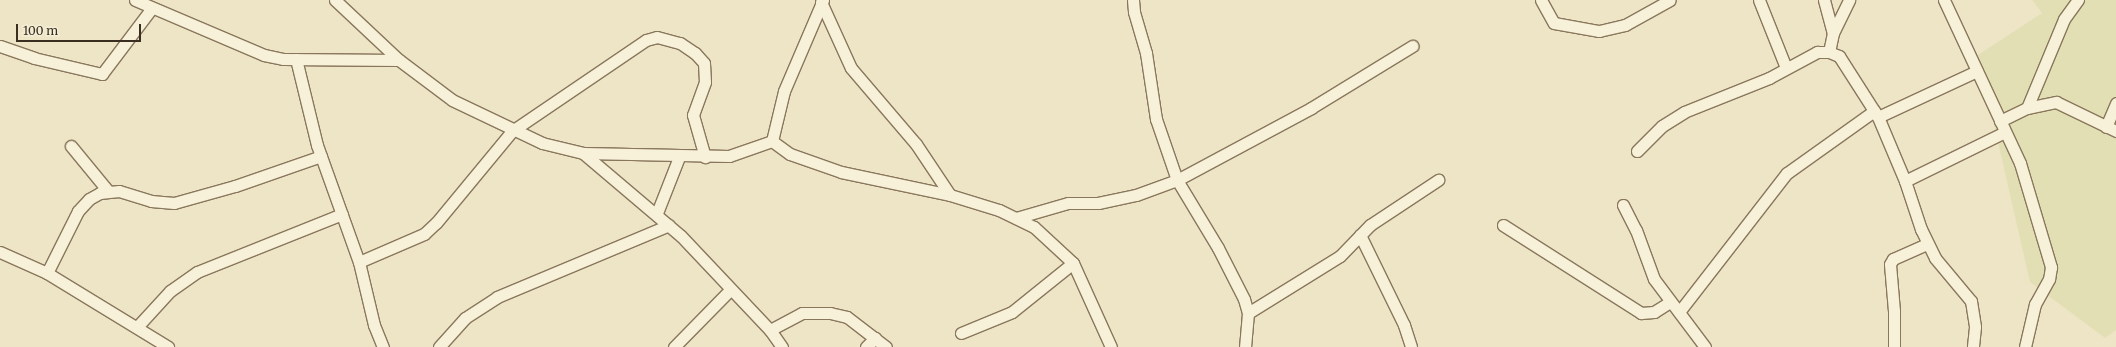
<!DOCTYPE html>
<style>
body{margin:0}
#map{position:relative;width:2116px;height:347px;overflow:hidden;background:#eee5c7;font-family:Merriweather,serif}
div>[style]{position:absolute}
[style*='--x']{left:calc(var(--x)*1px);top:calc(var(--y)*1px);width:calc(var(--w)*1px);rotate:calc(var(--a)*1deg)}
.farmland>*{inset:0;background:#e3dfb4}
.roads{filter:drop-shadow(1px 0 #89775c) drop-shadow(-1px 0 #89775c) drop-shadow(0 1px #89775c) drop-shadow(0 -1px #89775c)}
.minor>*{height:11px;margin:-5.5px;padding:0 5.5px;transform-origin:5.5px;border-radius:5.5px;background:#f8f1da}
span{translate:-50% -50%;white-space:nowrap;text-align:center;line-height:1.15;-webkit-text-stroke:4px #f5eed6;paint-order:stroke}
.scale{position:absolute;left:16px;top:24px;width:125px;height:18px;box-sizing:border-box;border:2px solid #3a2e20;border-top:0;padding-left:5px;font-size:12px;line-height:14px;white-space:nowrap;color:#3a2e20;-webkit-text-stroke:3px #f5eed6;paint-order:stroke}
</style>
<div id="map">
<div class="farmland">
<div style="clip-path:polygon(2032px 0,2116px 0,2116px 330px,2105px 338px,2030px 282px,1978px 55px,2042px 13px)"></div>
</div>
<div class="roads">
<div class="minor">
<div style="--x:135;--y:0;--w:140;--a:23.1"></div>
<div style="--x:264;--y:55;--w:19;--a:12"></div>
<div style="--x:283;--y:59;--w:116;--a:0.5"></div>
<div style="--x:335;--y:0;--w:88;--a:43.2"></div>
<div style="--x:399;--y:60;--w:66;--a:37"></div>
<div style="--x:452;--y:100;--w:100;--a:25.5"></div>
<div style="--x:542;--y:143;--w:42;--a:13.7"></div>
<div style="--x:583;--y:153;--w:128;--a:40.3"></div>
<div style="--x:681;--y:236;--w:129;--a:46.6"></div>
<div style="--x:770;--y:330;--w:21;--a:55"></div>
<div style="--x:1133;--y:0;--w:12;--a:85"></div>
<div style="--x:1134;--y:12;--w:43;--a:73.7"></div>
<div style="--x:1146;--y:53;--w:67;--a:81.4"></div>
<div style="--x:1156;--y:119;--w:65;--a:71"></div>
<div style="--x:1177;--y:180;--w:79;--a:58.9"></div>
<div style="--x:1218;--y:248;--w:57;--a:63"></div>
<div style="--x:1244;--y:299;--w:15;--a:74"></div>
<div style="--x:1248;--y:313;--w:34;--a:95"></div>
<div style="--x:1541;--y:0;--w:26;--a:61"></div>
<div style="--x:1554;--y:23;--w:46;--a:10.1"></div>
<div style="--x:1599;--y:31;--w:27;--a:-13"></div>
<div style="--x:1625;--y:25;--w:51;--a:-29.1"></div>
<div style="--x:1759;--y:0;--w:73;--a:68.3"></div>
<div style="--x:1824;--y:0;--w:34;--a:75"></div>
<div style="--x:1833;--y:33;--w:19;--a:102"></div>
<div style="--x:1829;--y:52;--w:11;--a:22"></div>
<div style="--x:1839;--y:56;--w:72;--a:57.4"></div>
<div style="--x:1878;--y:117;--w:69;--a:67.1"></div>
<div style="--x:1905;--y:181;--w:51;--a:71.6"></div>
<div style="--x:1921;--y:229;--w:32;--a:64"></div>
<div style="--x:1935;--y:258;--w:56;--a:50.1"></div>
<div style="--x:1971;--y:301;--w:26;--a:81"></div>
<div style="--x:1975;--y:327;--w:20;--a:96"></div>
<div style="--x:1944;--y:0;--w:180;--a:65"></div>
<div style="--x:2020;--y:163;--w:109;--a:73.4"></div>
<div style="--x:2051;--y:267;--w:12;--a:99"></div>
<div style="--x:2049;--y:279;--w:29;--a:119"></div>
<div style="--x:2035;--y:304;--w:44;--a:103.1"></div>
<div style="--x:821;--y:2;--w:72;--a:65.6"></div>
<div style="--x:851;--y:68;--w:100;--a:49.5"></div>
<div style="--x:916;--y:144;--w:61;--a:56.3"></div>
<div style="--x:1833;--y:33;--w:37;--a:-64"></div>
<div style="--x:0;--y:46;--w:36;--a:19"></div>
<div style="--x:34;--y:58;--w:70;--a:13.2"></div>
<div style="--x:102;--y:74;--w:83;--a:-52.9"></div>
<div style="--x:296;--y:59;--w:89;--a:76.3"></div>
<div style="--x:317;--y:145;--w:124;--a:70.3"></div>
<div style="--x:359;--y:262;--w:65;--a:76.6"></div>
<div style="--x:374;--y:325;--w:24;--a:68"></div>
<div style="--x:2027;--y:108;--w:96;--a:-67.4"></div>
<div style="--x:2064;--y:19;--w:24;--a:-54"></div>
<div style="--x:1878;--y:117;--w:109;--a:-24.9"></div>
<div style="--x:2000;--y:121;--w:30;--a:-26"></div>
<div style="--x:2027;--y:108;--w:30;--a:-12"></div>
<div style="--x:2056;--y:102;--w:67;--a:25.8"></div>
<div style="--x:2106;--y:127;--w:26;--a:-67"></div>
<div style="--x:772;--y:141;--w:51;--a:-76.5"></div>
<div style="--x:784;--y:91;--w:99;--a:-66.8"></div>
<div style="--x:71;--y:146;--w:58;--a:50.6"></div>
<div style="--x:1637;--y:151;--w:35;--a:-45"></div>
<div style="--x:1662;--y:126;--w:26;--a:-32"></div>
<div style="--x:1684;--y:112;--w:92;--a:-21.8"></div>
<div style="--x:1769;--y:78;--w:55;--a:-28.4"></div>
<div style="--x:1817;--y:52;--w:12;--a:0"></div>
<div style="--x:583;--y:153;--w:146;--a:1.2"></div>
<div style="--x:729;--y:156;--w:46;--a:-19.2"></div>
<div style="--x:772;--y:141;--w:22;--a:36"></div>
<div style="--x:790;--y:154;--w:54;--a:19.4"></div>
<div style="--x:841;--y:172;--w:111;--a:11.9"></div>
<div style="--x:950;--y:195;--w:51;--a:17"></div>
<div style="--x:999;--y:210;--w:39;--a:26"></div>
<div style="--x:1034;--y:227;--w:53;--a:42.7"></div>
<div style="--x:1073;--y:263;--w:92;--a:65.7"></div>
<div style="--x:1905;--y:181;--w:111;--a:-26.1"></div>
<div style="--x:1623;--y:205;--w:28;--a:63"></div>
<div style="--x:1636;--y:230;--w:52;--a:69.8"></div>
<div style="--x:1654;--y:279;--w:85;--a:53.1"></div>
<div style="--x:657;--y:213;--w:60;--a:-68.6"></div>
<div style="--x:1016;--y:218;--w:54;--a:-16.1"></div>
<div style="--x:1068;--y:203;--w:30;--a:0"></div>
<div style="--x:1098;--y:203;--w:39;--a:-12"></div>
<div style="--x:1136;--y:195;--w:44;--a:-20.1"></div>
<div style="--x:1177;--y:180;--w:152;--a:-28.2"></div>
<div style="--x:1311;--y:108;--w:119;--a:-31.5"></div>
<div style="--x:1503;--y:225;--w:164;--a:32.5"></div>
<div style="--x:1641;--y:313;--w:13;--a:-4"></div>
<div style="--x:1654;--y:312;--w:19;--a:-32"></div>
<div style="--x:1360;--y:235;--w:100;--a:63.9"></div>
<div style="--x:1404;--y:325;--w:23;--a:72"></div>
<div style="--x:0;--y:252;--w:51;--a:24.1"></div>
<div style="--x:47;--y:273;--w:69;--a:-63.4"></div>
<div style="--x:78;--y:211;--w:16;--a:-47"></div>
<div style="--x:89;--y:199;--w:13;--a:-29"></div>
<div style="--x:100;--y:193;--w:19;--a:-6"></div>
<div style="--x:119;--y:191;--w:34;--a:17"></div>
<div style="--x:151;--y:201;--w:23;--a:5"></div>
<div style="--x:174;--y:203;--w:63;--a:-15.6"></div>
<div style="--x:235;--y:186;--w:91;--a:-19.2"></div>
<div style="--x:359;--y:262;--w:71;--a:-23.3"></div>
<div style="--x:424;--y:234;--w:16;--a:-43"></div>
<div style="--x:436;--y:223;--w:119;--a:-50.4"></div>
<div style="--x:512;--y:131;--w:162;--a:-34.2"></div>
<div style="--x:646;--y:40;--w:11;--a:-15"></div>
<div style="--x:657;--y:37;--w:24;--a:15"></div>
<div style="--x:680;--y:43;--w:18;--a:34"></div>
<div style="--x:695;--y:53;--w:13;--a:48"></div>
<div style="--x:704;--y:63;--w:19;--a:87"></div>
<div style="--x:705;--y:82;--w:35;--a:110"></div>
<div style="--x:693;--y:115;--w:44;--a:74.1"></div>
<div style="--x:47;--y:273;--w:142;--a:31.4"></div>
<div style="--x:1679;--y:312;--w:176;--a:-52.2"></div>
<div style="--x:1787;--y:173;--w:107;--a:-35.5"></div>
<div style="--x:1248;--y:313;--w:108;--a:-31.8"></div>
<div style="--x:1340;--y:256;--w:43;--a:-45.9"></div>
<div style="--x:1370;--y:225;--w:82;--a:-33.5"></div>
<div style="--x:137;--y:327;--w:49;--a:-47.5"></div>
<div style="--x:170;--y:291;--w:33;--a:-35"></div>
<div style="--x:197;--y:272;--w:156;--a:-21.8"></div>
<div style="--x:770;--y:330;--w:36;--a:-28"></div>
<div style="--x:802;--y:313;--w:28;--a:0"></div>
<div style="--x:830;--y:313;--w:17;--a:13"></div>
<div style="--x:847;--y:317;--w:49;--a:37.6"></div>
<div style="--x:961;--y:333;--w:55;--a:-22.4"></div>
<div style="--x:1012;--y:312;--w:78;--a:-38.8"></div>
<div style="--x:439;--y:347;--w:39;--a:-48"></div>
<div style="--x:465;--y:318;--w:38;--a:-33"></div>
<div style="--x:497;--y:297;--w:186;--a:-22.7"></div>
<div style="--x:674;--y:347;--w:80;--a:-45.5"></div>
<div style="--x:866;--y:347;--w:13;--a:-45"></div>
<div style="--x:1894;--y:347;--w:36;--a:-90"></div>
<div style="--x:1894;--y:311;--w:47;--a:-94.9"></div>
<div style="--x:1890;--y:264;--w:6;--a:-59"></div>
<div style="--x:1893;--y:259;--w:37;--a:-24"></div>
</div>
</div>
<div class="scale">100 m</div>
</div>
